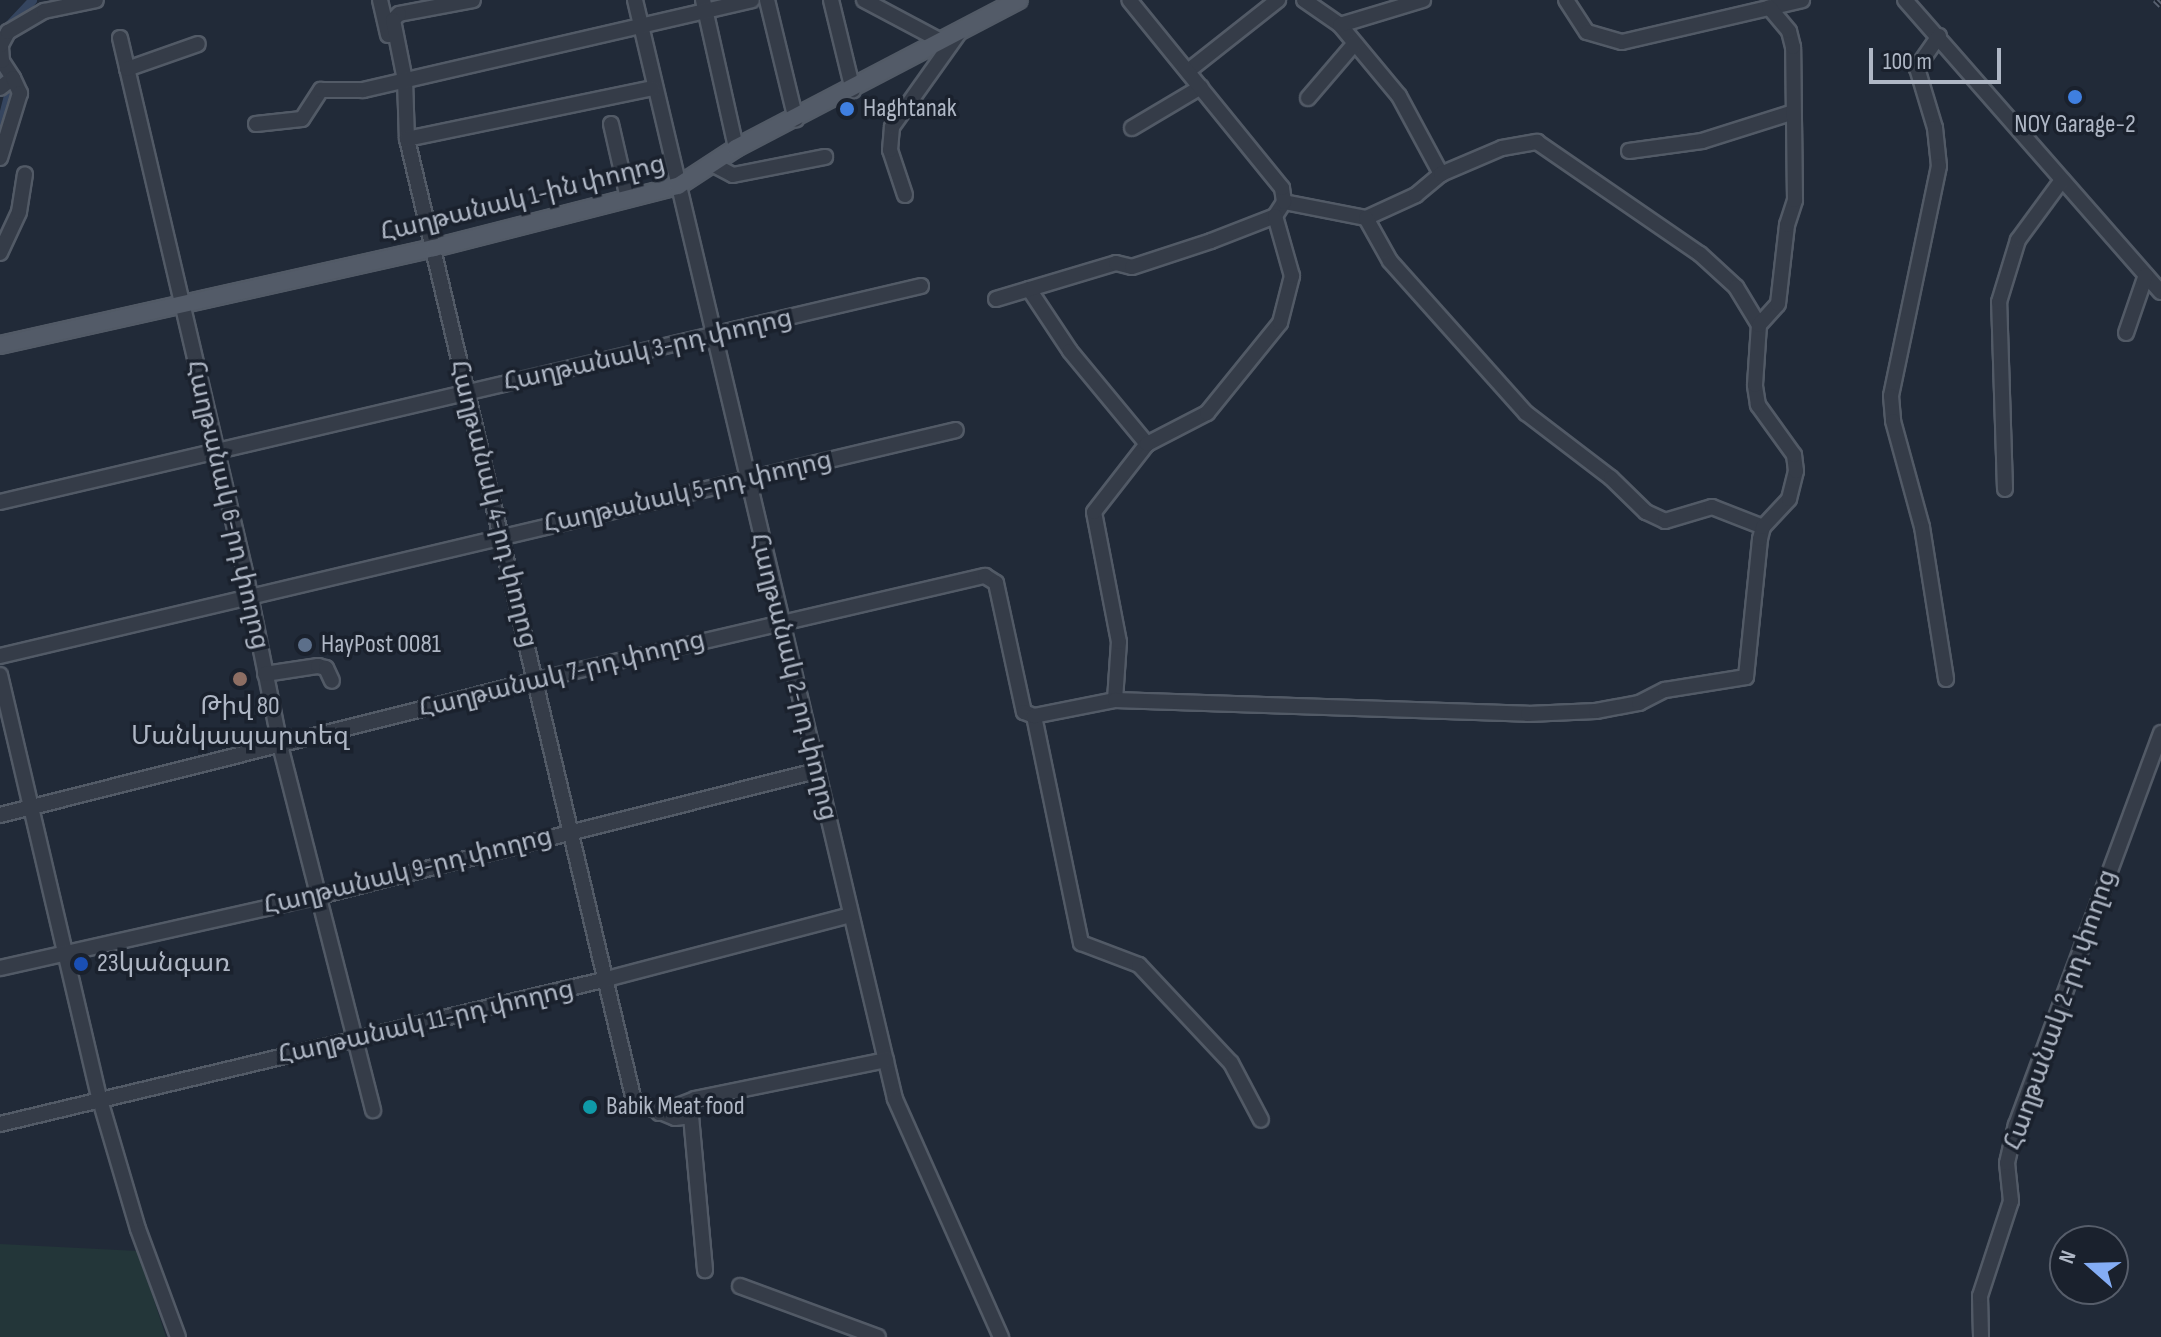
<!DOCTYPE html>
<meta charset="utf-8">
<style>
body{margin:0}
#map{position:relative;width:2161px;height:1337px;overflow:hidden;background:#212a38;font-family:"Sofia Sans Condensed","Noto Sans Armenian",sans-serif}
div>[style]{position:absolute}
[style*='--x']{left:calc(var(--x)*1px);top:calc(var(--y)*1px);width:calc(var(--w)*1px);rotate:calc(var(--a)*1deg)}
.green>*{inset:0;background:#233639}
.canal>*{height:9px;margin:-4.5px;padding:0 4.5px;transform-origin:4.5px;border-radius:4.5px;background:#35455f}
.roads{filter:drop-shadow(2px 0 #525a66) drop-shadow(-2px 0 #525a66) drop-shadow(0 2px #525a66) drop-shadow(0 -2px #525a66)}
.minor>*{height:14px;margin:-7px;padding:0 7px;transform-origin:7px;border-radius:7px;background:#353c48}
.major>*{height:16px;margin:-8px;padding:0 8px;transform-origin:8px;border-radius:8px;background:#535b68}
.rail>*{height:6px;margin-top:-3px;transform-origin:0;background:repeating-linear-gradient(90deg,#1a212d 0 9px,#57606f 0 18px);box-sizing:border-box;border-block:2px solid #57606f}
.dots>*{width:22px;height:22px;translate:-50% -50%;box-sizing:border-box;border:4px solid #1a212d;border-radius:50%}
span{translate:-50% -50%;white-space:nowrap;text-align:center;line-height:1.15;-webkit-text-stroke:7px #1a212d;paint-order:stroke}
.poi-label{font-size:26px;color:#afb7c5}
.left{translate:0 -50%;text-align:left}
.street-label{font-size:26px;color:#afb7c5}
.north{position:absolute;left:2049px;top:1225px;width:80px;height:80px;box-sizing:border-box;background:#1a212d;border:2px solid #565d6a;border-radius:50%;rotate:290deg;font-size:22px;font-weight:700;line-height:32px;text-align:center;color:#afb7c5}
.north::after{content:'';display:block;margin:auto;width:28px;height:36px;background:#84adf5;clip-path:polygon(50% 0,100% 100%,50% 72%,0 100%)}
.scale{position:absolute;left:1869px;top:48px;width:132px;height:36px;box-sizing:border-box;border:4px solid #afb7c5;border-top:0;padding-left:10px;font-size:24px;line-height:28px;white-space:nowrap;color:#afb7c5;-webkit-text-stroke:6px #1a212d;paint-order:stroke}
</style>
<div id="map">
<div class="green">
<div style="clip-path:polygon(0 1244px,138px 1251px,166px 1337px,0 1337px)"></div>
</div>
<div class="canal">
<div style="--x:2;--y:32;--w:44;--a:-46.8"></div>
<div style="--x:0;--y:74;--w:22;--a:69"></div>
<div style="--x:8;--y:95;--w:33;--a:104"></div>
</div>
<div class="roads">
<div class="minor">
<div style="--x:380;--y:0;--w:36;--a:77"></div>
<div style="--x:473;--y:0;--w:75;--a:169.3"></div>
<div style="--x:399;--y:14;--w:8;--a:135"></div>
<div style="--x:393;--y:20;--w:61;--a:78.7"></div>
<div style="--x:405;--y:80;--w:59;--a:88.1"></div>
<div style="--x:407;--y:139;--w:988;--a:76.72"></div>
<div style="--x:634;--y:1101;--w:44;--a:22.5"></div>
<div style="--x:675;--y:1118;--w:16;--a:-7"></div>
<div style="--x:691;--y:1116;--w:155;--a:84.8"></div>
<div style="--x:635;--y:0;--w:1129;--a:76.69"></div>
<div style="--x:895;--y:1099;--w:261;--a:66"></div>
<div style="--x:703;--y:0;--w:152;--a:77.4"></div>
<div style="--x:767;--y:0;--w:123;--a:76.4"></div>
<div style="--x:831;--y:0;--w:93;--a:76.3"></div>
<div style="--x:864;--y:0;--w:89;--a:28"></div>
<div style="--x:1304;--y:0;--w:44;--a:34.8"></div>
<div style="--x:1340;--y:25;--w:92;--a:50.3"></div>
<div style="--x:1399;--y:96;--w:89;--a:61.7"></div>
<div style="--x:1566;--y:0;--w:38;--a:57"></div>
<div style="--x:1587;--y:32;--w:36;--a:16"></div>
<div style="--x:1622;--y:42;--w:185;--a:-13.1"></div>
<div style="--x:1905;--y:0;--w:388;--a:48.8"></div>
<div style="--x:1340;--y:25;--w:87;--a:-16.8"></div>
<div style="--x:1939;--y:36;--w:39;--a:125"></div>
<div style="--x:1917;--y:68;--w:63;--a:73.3"></div>
<div style="--x:1935;--y:128;--w:38;--a:84"></div>
<div style="--x:1939;--y:166;--w:235;--a:101.8"></div>
<div style="--x:1891;--y:396;--w:25;--a:85"></div>
<div style="--x:1893;--y:421;--w:110;--a:74.7"></div>
<div style="--x:1922;--y:527;--w:154;--a:81"></div>
<div style="--x:120;--y:38;--w:553;--a:76.82"></div>
<div style="--x:246;--y:576;--w:172;--a:78.6"></div>
<div style="--x:280;--y:745;--w:377;--a:75.7"></div>
<div style="--x:127;--y:69;--w:75;--a:-19.4"></div>
<div style="--x:1188;--y:71;--w:115;--a:-38.3"></div>
<div style="--x:13;--y:78;--w:20;--a:-123"></div>
<div style="--x:2;--y:61;--w:16;--a:-94"></div>
<div style="--x:1;--y:45;--w:15;--a:-62"></div>
<div style="--x:8;--y:32;--w:42;--a:-30.3"></div>
<div style="--x:44;--y:11;--w:53;--a:-11.9"></div>
<div style="--x:0;--y:88;--w:16;--a:-38"></div>
<div style="--x:13;--y:78;--w:17;--a:65"></div>
<div style="--x:20;--y:93;--w:68;--a:107.1"></div>
<div style="--x:1308;--y:98;--w:72;--a:-49.5"></div>
<div style="--x:256;--y:124;--w:46;--a:-6.2"></div>
<div style="--x:302;--y:119;--w:35;--a:-57"></div>
<div style="--x:321;--y:90;--w:42;--a:0"></div>
<div style="--x:363;--y:90;--w:399;--a:-13"></div>
<div style="--x:611;--y:124;--w:76;--a:77.1"></div>
<div style="--x:1132;--y:128;--w:80;--a:-30.7"></div>
<div style="--x:407;--y:139;--w:251;--a:-11.7"></div>
<div style="--x:1629;--y:151;--w:74;--a:-7.8"></div>
<div style="--x:1702;--y:141;--w:93;--a:-17.5"></div>
<div style="--x:714;--y:165;--w:21;--a:28"></div>
<div style="--x:733;--y:175;--w:94;--a:-11.1"></div>
<div style="--x:905;--y:195;--w:47;--a:-108.4"></div>
<div style="--x:890;--y:150;--w:23;--a:-85"></div>
<div style="--x:892;--y:127;--w:114;--a:-54.6"></div>
<div style="--x:1284;--y:202;--w:84;--a:11"></div>
<div style="--x:1366;--y:218;--w:55;--a:-24.7"></div>
<div style="--x:1416;--y:195;--w:33;--a:-40"></div>
<div style="--x:1441;--y:174;--w:66;--a:-23.1"></div>
<div style="--x:1502;--y:148;--w:36;--a:-10"></div>
<div style="--x:1537;--y:142;--w:198;--a:34.5"></div>
<div style="--x:1700;--y:254;--w:49;--a:42.5"></div>
<div style="--x:1736;--y:287;--w:44;--a:58.8"></div>
<div style="--x:1366;--y:218;--w:49;--a:60.8"></div>
<div style="--x:1390;--y:261;--w:204;--a:48.2"></div>
<div style="--x:1526;--y:413;--w:107;--a:37.4"></div>
<div style="--x:1611;--y:478;--w:49;--a:44.2"></div>
<div style="--x:1646;--y:512;--w:21;--a:25"></div>
<div style="--x:1665;--y:521;--w:49;--a:-16.6"></div>
<div style="--x:1712;--y:507;--w:55;--a:21.4"></div>
<div style="--x:0;--y:253;--w:45;--a:-65.1"></div>
<div style="--x:19;--y:212;--w:38;--a:-81"></div>
<div style="--x:1029;--y:289;--w:74;--a:56.5"></div>
<div style="--x:1070;--y:351;--w:121;--a:50.4"></div>
<div style="--x:996;--y:299;--w:125;--a:-16.7"></div>
<div style="--x:1116;--y:263;--w:16;--a:14"></div>
<div style="--x:1132;--y:267;--w:83;--a:-18.2"></div>
<div style="--x:1211;--y:241;--w:69;--a:-21.3"></div>
<div style="--x:1275;--y:216;--w:17;--a:-57"></div>
<div style="--x:1284;--y:202;--w:14;--a:-98"></div>
<div style="--x:1282;--y:188;--w:242;--a:-129.1"></div>
<div style="--x:2126;--y:333;--w:61;--a:-71"></div>
<div style="--x:2005;--y:489;--w:187;--a:-91.8"></div>
<div style="--x:1999;--y:302;--w:65;--a:-73"></div>
<div style="--x:2018;--y:240;--w:74;--a:-53.7"></div>
<div style="--x:0;--y:502;--w:946;--a:-13.2"></div>
<div style="--x:0;--y:656;--w:982;--a:-13.3"></div>
<div style="--x:265;--y:674;--w:54;--a:-8.6"></div>
<div style="--x:318;--y:666;--w:8;--a:14"></div>
<div style="--x:326;--y:668;--w:14;--a:65"></div>
<div style="--x:0;--y:675;--w:437;--a:76.8"></div>
<div style="--x:100;--y:1100;--w:134;--a:73.6"></div>
<div style="--x:138;--y:1229;--w:115;--a:69.7"></div>
<div style="--x:1115;--y:700;--w:58;--a:-86.1"></div>
<div style="--x:1119;--y:642;--w:132;--a:-100.9"></div>
<div style="--x:1094;--y:512;--w:86;--a:-52.1"></div>
<div style="--x:1147;--y:444;--w:68;--a:-27.3"></div>
<div style="--x:1207;--y:413;--w:116;--a:-51"></div>
<div style="--x:1280;--y:323;--w:49;--a:-75.7"></div>
<div style="--x:1292;--y:276;--w:62;--a:-105.8"></div>
<div style="--x:1034;--y:716;--w:232;--a:78.3"></div>
<div style="--x:1081;--y:943;--w:62;--a:20.8"></div>
<div style="--x:1139;--y:965;--w:134;--a:46.8"></div>
<div style="--x:1231;--y:1063;--w:64;--a:62.2"></div>
<div style="--x:0;--y:815;--w:554;--a:-14.11"></div>
<div style="--x:537;--y:680;--w:460;--a:-13.1"></div>
<div style="--x:985;--y:576;--w:13;--a:32"></div>
<div style="--x:996;--y:583;--w:132;--a:77.8"></div>
<div style="--x:1024;--y:712;--w:11;--a:22"></div>
<div style="--x:1034;--y:716;--w:83;--a:-11.2"></div>
<div style="--x:1115;--y:700;--w:413;--a:1.9"></div>
<div style="--x:1528;--y:714;--w:68;--a:-2.5"></div>
<div style="--x:1596;--y:711;--w:44;--a:-10.5"></div>
<div style="--x:1639;--y:703;--w:29;--a:-27"></div>
<div style="--x:1665;--y:690;--w:82;--a:-9.1"></div>
<div style="--x:1746;--y:677;--w:139;--a:-84.2"></div>
<div style="--x:1760;--y:539;--w:12;--a:-76"></div>
<div style="--x:1763;--y:527;--w:38;--a:-47"></div>
<div style="--x:1789;--y:499;--w:29;--a:-76"></div>
<div style="--x:1796;--y:471;--w:16;--a:-97"></div>
<div style="--x:1794;--y:455;--w:62;--a:-125.8"></div>
<div style="--x:1758;--y:405;--w:20;--a:-99"></div>
<div style="--x:1755;--y:385;--w:60;--a:-86.2"></div>
<div style="--x:1759;--y:325;--w:28;--a:-48"></div>
<div style="--x:1778;--y:304;--w:80;--a:-83.5"></div>
<div style="--x:1787;--y:225;--w:26;--a:-72"></div>
<div style="--x:1795;--y:200;--w:153;--a:-90.7"></div>
<div style="--x:1793;--y:47;--w:16;--a:-104"></div>
<div style="--x:1789;--y:31;--w:31;--a:-130"></div>
<div style="--x:0;--y:968;--w:327;--a:-12.7"></div>
<div style="--x:319;--y:896;--w:512;--a:-14.12"></div>
<div style="--x:659;--y:1113;--w:39;--a:-21"></div>
<div style="--x:695;--y:1099;--w:195;--a:-11.5"></div>
<div style="--x:0;--y:1124;--w:620;--a:-13.43"></div>
<div style="--x:603;--y:980;--w:255;--a:-14.7"></div>
<div style="--x:740;--y:1286;--w:147;--a:20.3"></div>
<div style="--x:1981;--y:1337;--w:41;--a:-91.4"></div>
<div style="--x:1980;--y:1296;--w:100;--a:-71.9"></div>
<div style="--x:2011;--y:1201;--w:38;--a:-96"></div>
<div style="--x:2007;--y:1163;--w:39;--a:-77"></div>
<div style="--x:2016;--y:1125;--w:418;--a:-69.7"></div>
</div>
<div class="major">
<div style="--x:0;--y:345;--w:445;--a:-12.6"></div>
<div style="--x:434;--y:248;--w:252;--a:-14.3"></div>
<div style="--x:678;--y:186;--w:69;--a:-33.2"></div>
<div style="--x:736;--y:148;--w:319;--a:-27.6"></div>
</div>
</div>
<div class="rail">
<div style="--x:2155;--y:0;--w:8;--a:45"></div>
</div>
<div class="dots">
<div style="left:2075px;top:97px;background:#3f7fe0"></div>
<div style="left:847px;top:109px;background:#3f7fe0"></div>
<div style="left:305px;top:645px;background:#5c6f8a"></div>
<div style="left:240px;top:679px;background:#8d6e63"></div>
<div style="left:81px;top:964px;background:#1a4fb4"></div>
<div style="left:590px;top:1107px;background:#0f9aa8"></div>
</div>
<div class="poi-label">
<span class="left" style="left:863px;top:109px">Haghtanak</span>
<span style="left:2075px;top:125px">NOY Garage-2</span>
<span class="left" style="left:321px;top:645px">HayPost 0081</span>
<span style="left:240px;top:722px">Թիվ 80<br>Մանկապարտեզ</span>
<span class="left" style="left:97px;top:964px">23կանգառ</span>
<span class="left" style="left:606px;top:1107px">Babik Meat food</span>
</div>
<div class="street-label">
<span style="left:523px;top:199px;rotate:-14deg">Հաղթանակ 1-ին փողոց</span>
<span style="left:648px;top:351px;rotate:-13deg">Հաղթանակ 3-րդ փողոց</span>
<span style="left:688px;top:493px;rotate:-13deg">Հաղթանակ 5-րդ փողոց</span>
<span style="left:493px;top:504px;rotate:76deg">Հաղթանակ 4-րդ փողոց</span>
<span style="left:227px;top:505px;rotate:77deg">Հաղթանակ 6-րդ փողոց</span>
<span style="left:562px;top:675px;rotate:-14deg">Հաղթանակ 7-րդ փողոց</span>
<span style="left:793px;top:677px;rotate:76deg">Հաղթանակ 2-րդ փողոց</span>
<span style="left:408px;top:872px;rotate:-14deg">Հաղթանակ 9-րդ փողոց</span>
<span style="left:2061px;top:1010px;rotate:-71deg">Հաղթանակ 2-րդ փողոց</span>
<span style="left:426px;top:1023px;rotate:-13deg">Հաղթանակ 11-րդ փողոց</span>
</div>
<div class="north">N</div>
<div class="scale">100 m</div>
</div>
